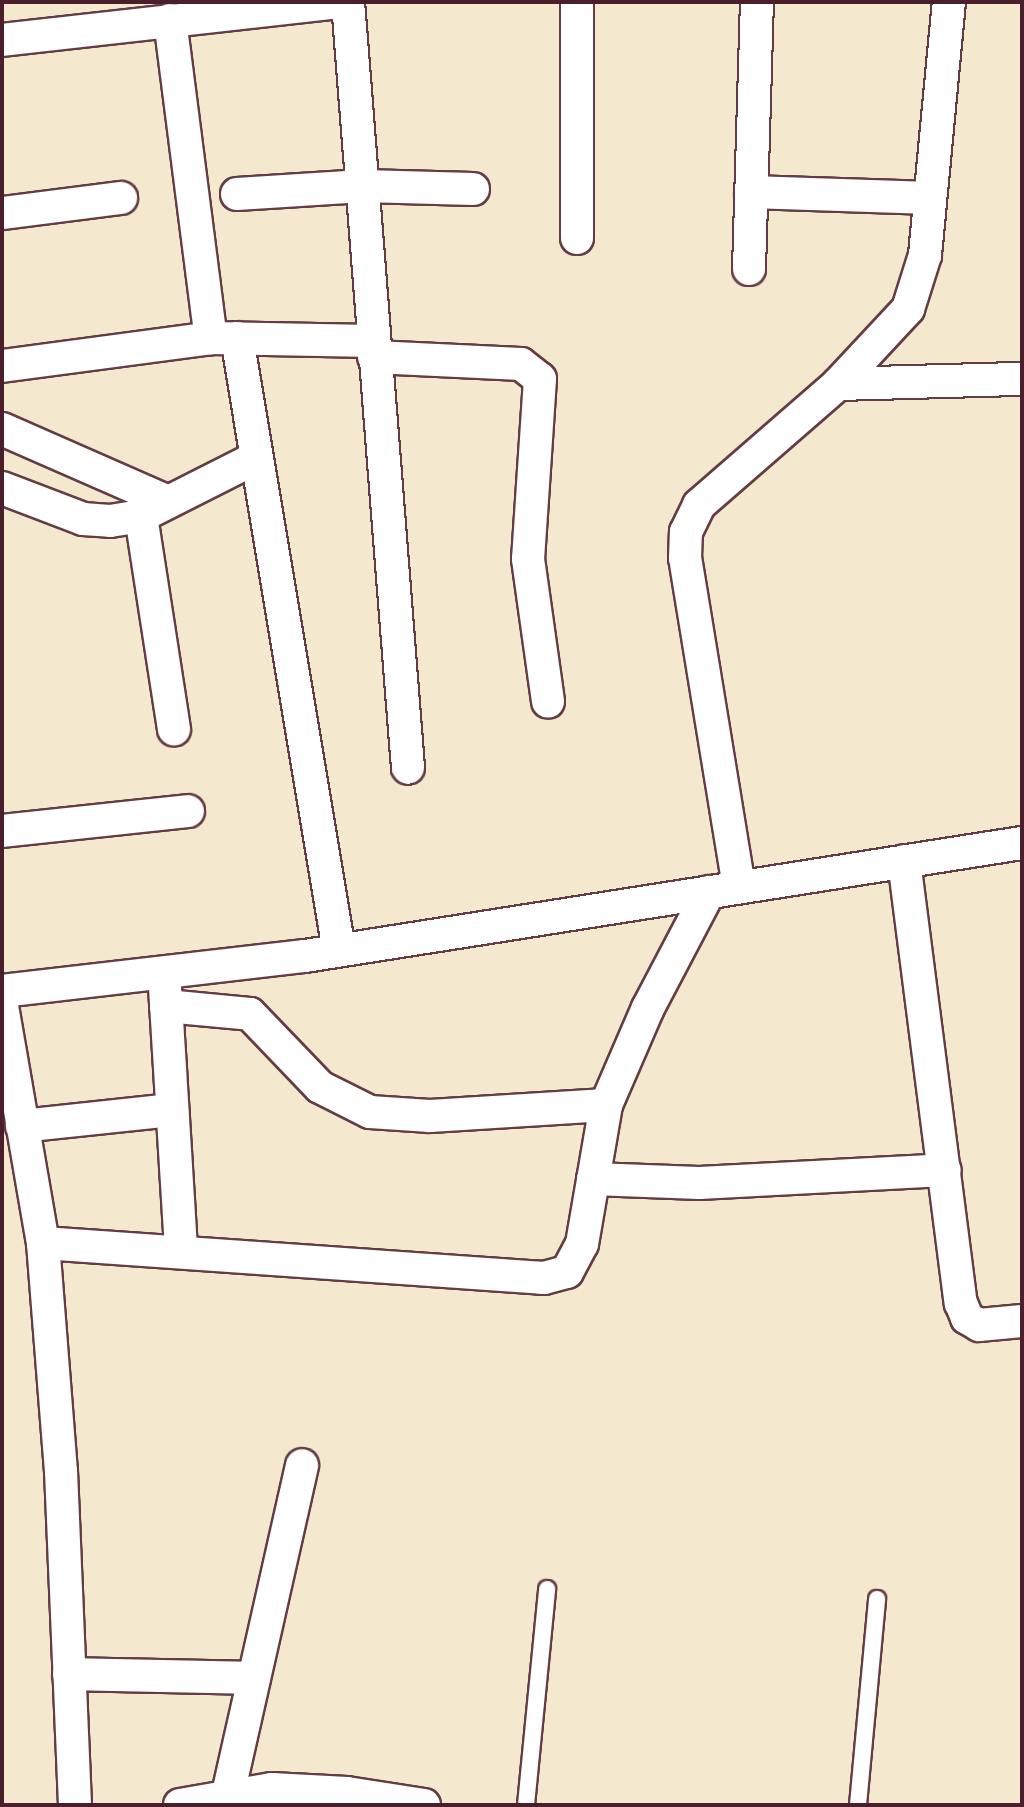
<!DOCTYPE html>
<style>
body{margin:0}
#map{position:relative;width:1024px;height:1807px;overflow:hidden;background:#f4e8cf;font-family:Dekko,sans-serif}
div>[style]{position:absolute}
[style*='--x']{left:calc(var(--x)*1px);top:calc(var(--y)*1px);width:calc(var(--w)*1px);rotate:calc(var(--a)*1deg)}
.roads{filter:drop-shadow(2px 0 #643d44) drop-shadow(-2px 0 #643d44) drop-shadow(0 2px #643d44) drop-shadow(0 -2px #643d44)}
.lane>*{height:16px;margin:-8px;padding:0 8px;transform-origin:8px;border-radius:8px;background:#fff}
.street>*{height:32px;margin:-16px;padding:0 16px;transform-origin:16px;border-radius:16px;background:#fff}
span{translate:-50% -50%;white-space:nowrap;text-align:center;line-height:1.15;-webkit-text-stroke:8px #fbf7ec;paint-order:stroke}
.frame{position:absolute;inset:0;border:4px solid #4a1f2b;pointer-events:none}
</style>
<div id="map">
<div class="roads">
<div class="lane">
<div style="--x:526;--y:1805;--w:217;--a:-84.4"></div>
<div style="--x:858;--y:1805;--w:207;--a:-84.7"></div>
</div>
<div class="street">
<div style="--x:348;--y:2;--w:768;--a:85.52"></div>
<div style="--x:170;--y:20;--w:321;--a:82.7"></div>
<div style="--x:2;--y:40;--w:341;--a:-6.4"></div>
<div style="--x:751;--y:192;--w:179;--a:1.9"></div>
<div style="--x:237;--y:194;--w:126;--a:-3.6"></div>
<div style="--x:363;--y:186;--w:110;--a:1.6"></div>
<div style="--x:2;--y:213;--w:120;--a:-7.2"></div>
<div style="--x:577;--y:238;--w:236;--a:-90"></div>
<div style="--x:749;--y:269;--w:267;--a:-88.3"></div>
<div style="--x:237;--y:338;--w:620;--a:80.54"></div>
<div style="--x:374;--y:357;--w:147;--a:2.7"></div>
<div style="--x:521;--y:364;--w:24;--a:38"></div>
<div style="--x:540;--y:379;--w:180;--a:93.8"></div>
<div style="--x:528;--y:559;--w:144;--a:82"></div>
<div style="--x:2;--y:366;--w:211;--a:-7.6"></div>
<div style="--x:211;--y:338;--w:162;--a:1.1"></div>
<div style="--x:838;--y:384;--w:184;--a:-1.6"></div>
<div style="--x:2;--y:429;--w:179;--a:23.7"></div>
<div style="--x:2;--y:488;--w:87;--a:20.9"></div>
<div style="--x:83;--y:519;--w:27;--a:4"></div>
<div style="--x:110;--y:521;--w:31;--a:-9"></div>
<div style="--x:141;--y:516;--w:129;--a:-26.8"></div>
<div style="--x:141;--y:516;--w:216;--a:81.2"></div>
<div style="--x:2;--y:831;--w:187;--a:-6.1"></div>
<div style="--x:904;--y:861;--w:446;--a:82.7"></div>
<div style="--x:961;--y:1303;--w:16;--a:68"></div>
<div style="--x:967;--y:1318;--w:14;--a:30"></div>
<div style="--x:979;--y:1325;--w:43;--a:-5.3"></div>
<div style="--x:739;--y:887;--w:333;--a:-99.3"></div>
<div style="--x:685;--y:558;--w:26;--a:-88"></div>
<div style="--x:686;--y:532;--w:30;--a:-64"></div>
<div style="--x:699;--y:505;--w:184;--a:-41"></div>
<div style="--x:838;--y:384;--w:103;--a:-47"></div>
<div style="--x:908;--y:309;--w:57;--a:-72.5"></div>
<div style="--x:925;--y:255;--w:254;--a:-84.6"></div>
<div style="--x:165;--y:987;--w:264;--a:86.5"></div>
<div style="--x:2;--y:991;--w:305;--a:-6.6"></div>
<div style="--x:305;--y:956;--w:726;--a:-8.96"></div>
<div style="--x:2;--y:1006;--w:241;--a:80.2"></div>
<div style="--x:43;--y:1243;--w:229;--a:85.5"></div>
<div style="--x:61;--y:1471;--w:334;--a:87.6"></div>
<div style="--x:166;--y:1006;--w:84;--a:5.4"></div>
<div style="--x:250;--y:1014;--w:101;--a:46.2"></div>
<div style="--x:320;--y:1087;--w:56;--a:26.6"></div>
<div style="--x:370;--y:1112;--w:60;--a:3.8"></div>
<div style="--x:430;--y:1116;--w:176;--a:-3.6"></div>
<div style="--x:22;--y:1126;--w:151;--a:-6.1"></div>
<div style="--x:593;--y:1179;--w:106;--a:2.2"></div>
<div style="--x:699;--y:1183;--w:246;--a:-3"></div>
<div style="--x:43;--y:1243;--w:502;--a:4"></div>
<div style="--x:544;--y:1278;--w:24;--a:-15"></div>
<div style="--x:567;--y:1272;--w:32;--a:-62"></div>
<div style="--x:582;--y:1244;--w:141;--a:-80.2"></div>
<div style="--x:606;--y:1105;--w:106;--a:-66.6"></div>
<div style="--x:648;--y:1008;--w:131;--a:-62.3"></div>
<div style="--x:69;--y:1674;--w:185;--a:1.2"></div>
<div style="--x:228;--y:1794;--w:337;--a:-77.3"></div>
<div style="--x:180;--y:1805;--w:93;--a:-9.9"></div>
<div style="--x:272;--y:1789;--w:75;--a:3.1"></div>
<div style="--x:347;--y:1793;--w:78;--a:8.9"></div>
</div>
</div>
<div class="frame"></div>
</div>
